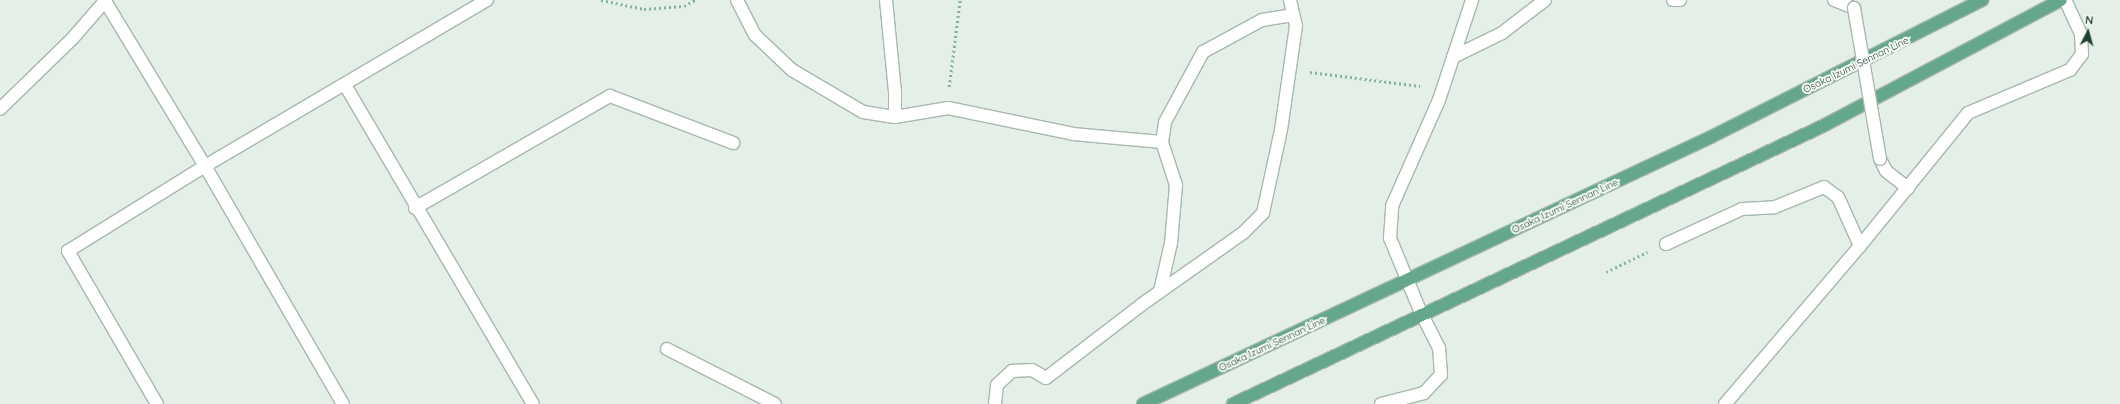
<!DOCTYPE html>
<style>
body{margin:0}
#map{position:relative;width:2120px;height:404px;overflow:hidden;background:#e4efe8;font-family:Quicksand,sans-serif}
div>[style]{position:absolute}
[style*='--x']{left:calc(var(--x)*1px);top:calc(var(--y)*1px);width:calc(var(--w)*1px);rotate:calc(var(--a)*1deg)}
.path>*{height:2.5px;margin-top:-1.25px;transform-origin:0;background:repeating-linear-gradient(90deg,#82b49c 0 2px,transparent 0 5px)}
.roads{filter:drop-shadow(1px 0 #a6b8ae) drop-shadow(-1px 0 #a6b8ae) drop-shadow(0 1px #a6b8ae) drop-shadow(0 -1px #a6b8ae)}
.service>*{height:12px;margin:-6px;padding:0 6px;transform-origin:6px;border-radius:6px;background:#fff}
.minor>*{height:12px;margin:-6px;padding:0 6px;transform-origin:6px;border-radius:6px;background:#fff}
.primary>*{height:12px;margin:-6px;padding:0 6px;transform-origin:6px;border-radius:6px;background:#65a78b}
.bridges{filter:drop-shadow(1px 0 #a6b8ae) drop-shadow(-1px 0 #a6b8ae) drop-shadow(0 1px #a6b8ae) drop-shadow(0 -1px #a6b8ae)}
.minor-bridge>*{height:12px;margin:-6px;padding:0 6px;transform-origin:6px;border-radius:6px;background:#fff}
span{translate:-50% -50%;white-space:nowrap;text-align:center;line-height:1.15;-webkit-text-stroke:4px #f5faf7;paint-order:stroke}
.street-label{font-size:10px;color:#224234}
.north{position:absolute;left:2068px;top:12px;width:40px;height:40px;-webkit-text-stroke:3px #f5faf7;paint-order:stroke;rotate:6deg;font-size:11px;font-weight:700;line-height:16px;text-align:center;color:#224234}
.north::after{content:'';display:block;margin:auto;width:14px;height:18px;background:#224234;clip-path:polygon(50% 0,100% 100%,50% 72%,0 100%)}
</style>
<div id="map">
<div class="path">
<div style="--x:601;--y:0;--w:44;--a:11.8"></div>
<div style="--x:644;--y:9;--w:40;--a:-4.3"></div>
<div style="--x:684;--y:6;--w:13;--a:-29"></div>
<div style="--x:1310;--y:72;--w:111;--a:7.3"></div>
<div style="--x:949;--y:87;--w:88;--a:-82.8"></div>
<div style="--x:1606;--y:272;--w:46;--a:-26"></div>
</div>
<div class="roads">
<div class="service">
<div style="--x:886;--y:0;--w:92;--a:84.4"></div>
<div style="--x:895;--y:92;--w:25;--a:90"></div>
<div style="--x:1673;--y:0;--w:7;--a:0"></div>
<div style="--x:1834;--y:0;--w:22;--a:22"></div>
<div style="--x:1453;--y:57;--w:55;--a:-26.1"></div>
<div style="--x:1502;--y:33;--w:54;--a:-37.5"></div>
<div style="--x:1162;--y:142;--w:20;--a:-81"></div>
<div style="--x:1165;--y:122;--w:80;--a:-61.5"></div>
<div style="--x:1203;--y:52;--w:67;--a:-28.5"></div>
<div style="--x:1262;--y:20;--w:31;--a:-9"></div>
<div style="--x:1046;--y:378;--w:120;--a:-37.5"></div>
<div style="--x:1141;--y:305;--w:125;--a:-35.2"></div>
<div style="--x:1243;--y:233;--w:28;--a:-45"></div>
<div style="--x:1263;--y:213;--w:85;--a:-77.8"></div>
<div style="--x:1281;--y:130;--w:105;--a:-81.8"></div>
<div style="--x:1296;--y:26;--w:27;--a:-103"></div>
</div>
<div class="minor">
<div style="--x:737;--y:0;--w:39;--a:63"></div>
<div style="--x:755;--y:35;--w:51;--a:43.4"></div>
<div style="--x:792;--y:70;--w:82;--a:30.6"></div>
<div style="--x:863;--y:112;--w:32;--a:9"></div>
<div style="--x:895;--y:117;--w:54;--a:-9.6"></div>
<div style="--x:948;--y:108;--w:128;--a:11.7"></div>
<div style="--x:1073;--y:134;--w:89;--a:5.1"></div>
<div style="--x:1162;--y:142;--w:45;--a:72"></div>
<div style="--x:1176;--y:185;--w:58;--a:94.9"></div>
<div style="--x:1171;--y:243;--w:49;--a:102.9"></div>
<div style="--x:105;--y:1;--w:193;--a:58.8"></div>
<div style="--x:205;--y:166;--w:275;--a:59.9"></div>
<div style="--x:345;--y:85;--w:370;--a:59.5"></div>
<div style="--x:0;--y:109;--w:100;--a:-44.2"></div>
<div style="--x:72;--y:39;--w:52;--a:-48.9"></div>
<div style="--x:1880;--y:159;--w:13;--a:63"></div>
<div style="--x:1886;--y:171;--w:28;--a:38"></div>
<div style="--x:415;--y:208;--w:225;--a:-29.9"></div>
<div style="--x:610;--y:96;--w:132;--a:20.9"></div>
<div style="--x:1666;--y:244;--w:84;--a:-24.7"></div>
<div style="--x:1742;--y:209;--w:33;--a:-3"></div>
<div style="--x:1775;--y:207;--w:53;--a:-22.2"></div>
<div style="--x:1824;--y:187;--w:17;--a:36"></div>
<div style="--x:1838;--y:197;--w:54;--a:65.8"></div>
<div style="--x:667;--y:349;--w:121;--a:27"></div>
<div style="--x:157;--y:404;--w:177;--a:-120.2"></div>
<div style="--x:68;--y:251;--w:161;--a:-31.8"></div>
<div style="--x:205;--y:166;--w:327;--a:-30.5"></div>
<div style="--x:995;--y:404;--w:19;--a:-84"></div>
<div style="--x:997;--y:385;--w:21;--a:-43"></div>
<div style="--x:1012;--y:371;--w:20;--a:-3"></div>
<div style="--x:1032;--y:370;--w:16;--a:30"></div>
<div style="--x:1381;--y:404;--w:44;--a:-14.3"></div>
<div style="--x:1424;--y:393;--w:25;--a:-47"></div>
<div style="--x:1441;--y:375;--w:27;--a:-94"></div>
<div style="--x:1439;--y:348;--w:39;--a:-117"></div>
<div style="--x:1421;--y:313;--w:81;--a:-112.5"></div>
<div style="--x:1390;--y:238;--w:32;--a:-86"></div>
<div style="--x:1392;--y:206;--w:116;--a:-66.1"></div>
<div style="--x:1439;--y:100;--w:105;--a:-71.7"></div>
<div style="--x:1725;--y:404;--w:208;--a:-49.5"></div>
<div style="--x:1860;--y:246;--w:171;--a:-50.9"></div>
<div style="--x:1968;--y:113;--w:111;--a:-22.9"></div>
<div style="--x:2070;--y:70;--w:20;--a:-53"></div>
<div style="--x:2082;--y:54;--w:20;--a:-93"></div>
<div style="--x:2081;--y:34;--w:38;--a:-115"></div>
</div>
<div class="primary">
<div style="--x:1143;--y:404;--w:628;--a:-25.18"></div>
<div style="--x:1711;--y:137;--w:304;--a:-26.8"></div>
<div style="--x:1233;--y:404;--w:652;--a:-25.23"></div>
<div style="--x:1823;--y:126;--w:269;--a:-27.9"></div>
</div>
</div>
<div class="bridges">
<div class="minor-bridge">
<div style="--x:1854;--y:8;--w:153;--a:80.2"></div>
</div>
</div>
<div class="street-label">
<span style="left:1856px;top:65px;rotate:-26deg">Osaka Izumi Sennan Line</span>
<span style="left:1565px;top:206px;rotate:-25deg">Osaka Izumi Sennan Line</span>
<span style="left:1272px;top:344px;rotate:-25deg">Osaka Izumi Sennan Line</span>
</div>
<div class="north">N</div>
</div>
